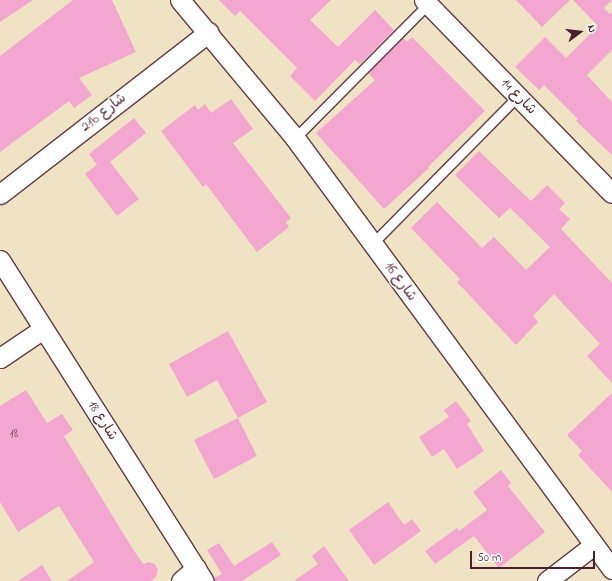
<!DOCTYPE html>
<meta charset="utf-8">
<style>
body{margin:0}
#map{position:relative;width:612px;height:581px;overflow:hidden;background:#f0e3c5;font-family:"Indie Flower","Playpen Sans Arabic",sans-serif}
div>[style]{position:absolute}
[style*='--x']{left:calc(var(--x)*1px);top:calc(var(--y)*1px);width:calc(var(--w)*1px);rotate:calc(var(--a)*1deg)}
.building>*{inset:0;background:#f3a6cf}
.roads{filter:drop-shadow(1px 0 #633c42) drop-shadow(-1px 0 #633c42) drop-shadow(0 1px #633c42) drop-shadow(0 -1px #633c42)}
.lane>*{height:9px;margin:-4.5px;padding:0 4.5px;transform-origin:4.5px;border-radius:4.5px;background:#fff}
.street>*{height:19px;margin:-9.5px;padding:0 9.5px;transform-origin:9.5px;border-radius:9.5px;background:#fff}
span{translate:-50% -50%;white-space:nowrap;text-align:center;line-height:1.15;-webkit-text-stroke:3px #fff;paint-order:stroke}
.number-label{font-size:12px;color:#744154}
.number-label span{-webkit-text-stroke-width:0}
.street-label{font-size:14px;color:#4a1f2b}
.north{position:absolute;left:560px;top:12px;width:40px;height:40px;-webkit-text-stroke:3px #fff;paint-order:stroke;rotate:75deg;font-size:11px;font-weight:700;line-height:16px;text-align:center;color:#4a1f2b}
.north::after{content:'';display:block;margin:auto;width:14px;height:18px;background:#4a1f2b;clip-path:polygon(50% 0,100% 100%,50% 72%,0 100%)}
.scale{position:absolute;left:470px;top:551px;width:125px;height:18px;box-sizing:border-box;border:2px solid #4a1f2b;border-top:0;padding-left:5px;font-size:12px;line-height:14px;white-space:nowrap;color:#4a1f2b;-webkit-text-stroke:3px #fff;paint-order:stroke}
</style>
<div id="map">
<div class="building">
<div style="clip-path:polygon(0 0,33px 0,0 22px)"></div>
<div style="clip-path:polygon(73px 0,112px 0,136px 52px,79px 78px,92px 95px,74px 108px,69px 101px,0 152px,0 56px)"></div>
<div style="clip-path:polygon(219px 0,331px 0,310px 20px,338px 47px,375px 10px,394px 30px,360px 64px,355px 60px,315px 101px,290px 76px,297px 68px,240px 11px,235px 16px)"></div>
<div style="clip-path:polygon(516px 0,570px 0,542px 27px)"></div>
<div style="clip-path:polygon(573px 0,612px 0,604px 8px,610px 14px,612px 12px,612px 50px,587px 75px,612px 102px,612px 155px,576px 121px,578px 119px,544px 85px,539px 90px,515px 67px,545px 37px,566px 58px,598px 26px)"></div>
<div style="clip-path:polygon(412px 37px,485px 111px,428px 167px,429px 168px,384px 209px,316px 133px,375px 80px,368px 73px,403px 38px,407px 42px)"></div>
<div style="clip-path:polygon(231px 99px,253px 129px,233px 143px,291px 218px,286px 222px,289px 227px,257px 252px,206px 184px,203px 187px,161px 131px,195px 105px,198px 110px,205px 104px,211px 113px)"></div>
<div style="clip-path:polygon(134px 118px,146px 133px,110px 162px,139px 199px,117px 216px,85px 174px,97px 165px,89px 154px)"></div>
<div style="clip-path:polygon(479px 151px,531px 201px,547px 185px,565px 203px,559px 209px,570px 219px,561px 229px,612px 283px,612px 383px,587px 356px,600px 344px,554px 294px,533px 316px,538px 322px,516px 345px,457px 282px,460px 279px,411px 228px,437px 202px,482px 248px,494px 237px,526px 270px,550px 247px,510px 208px,499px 218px,455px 175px)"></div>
<div style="clip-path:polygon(228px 331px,267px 402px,238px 418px,217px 380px,187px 397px,169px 364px)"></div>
<div style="clip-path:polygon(26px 390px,47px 423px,62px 414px,73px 430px,64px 436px,129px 543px,143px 564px,149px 562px,155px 564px,158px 570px,156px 577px,151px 581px,67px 581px,94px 562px,59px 506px,18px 532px,0 502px,0 406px)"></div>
<div style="clip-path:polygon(612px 393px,612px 492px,578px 455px,582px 451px,567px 435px)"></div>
<div style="clip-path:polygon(456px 401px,471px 421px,467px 424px,484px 451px,457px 469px,444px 449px,432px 457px,419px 437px,449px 417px,444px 410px)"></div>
<div style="clip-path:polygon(238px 418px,257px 456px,214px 479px,194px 440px)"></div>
<div style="clip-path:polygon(501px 470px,511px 483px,508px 486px,545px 532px,499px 568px,474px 536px,435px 564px,425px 551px,457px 528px,459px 531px,487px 510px,473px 492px)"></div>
<div style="clip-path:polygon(388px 502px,404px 525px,412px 519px,421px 531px,374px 565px,349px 530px)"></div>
<div style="clip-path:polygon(272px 542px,281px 555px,242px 581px,215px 581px,214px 578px,222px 574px,207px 550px,219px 543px,234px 566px)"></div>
<div style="clip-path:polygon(324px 546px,349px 581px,294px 581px,318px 564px,312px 556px)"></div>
<div style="clip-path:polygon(42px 565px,52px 581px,18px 581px)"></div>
</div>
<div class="roads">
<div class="lane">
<div style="--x:295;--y:138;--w:189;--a:-45.2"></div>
<div style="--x:372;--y:244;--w:208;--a:-45.4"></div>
</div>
<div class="street">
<div style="--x:180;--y:0;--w:180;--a:50.2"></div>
<div style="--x:295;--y:138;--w:535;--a:53.67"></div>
<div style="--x:424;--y:0;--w:269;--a:45.8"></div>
<div style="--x:0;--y:194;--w:264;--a:-37.8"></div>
<div style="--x:0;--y:260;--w:380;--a:57.6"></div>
<div style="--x:0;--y:358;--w:52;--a:-34"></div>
<div style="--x:181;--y:581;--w:20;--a:-41"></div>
<div style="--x:547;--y:581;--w:59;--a:-37.5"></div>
</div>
</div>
<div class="number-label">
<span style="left:14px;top:435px">18</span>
</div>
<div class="street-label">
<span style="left:518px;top:97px;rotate:46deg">شارع 14</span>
<span style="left:104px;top:113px;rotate:-38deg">21b شارع</span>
<span style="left:400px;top:282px;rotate:54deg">شارع 16</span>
<span style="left:102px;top:421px;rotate:58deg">شارع 18</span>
</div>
<div class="north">N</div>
<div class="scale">50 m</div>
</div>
